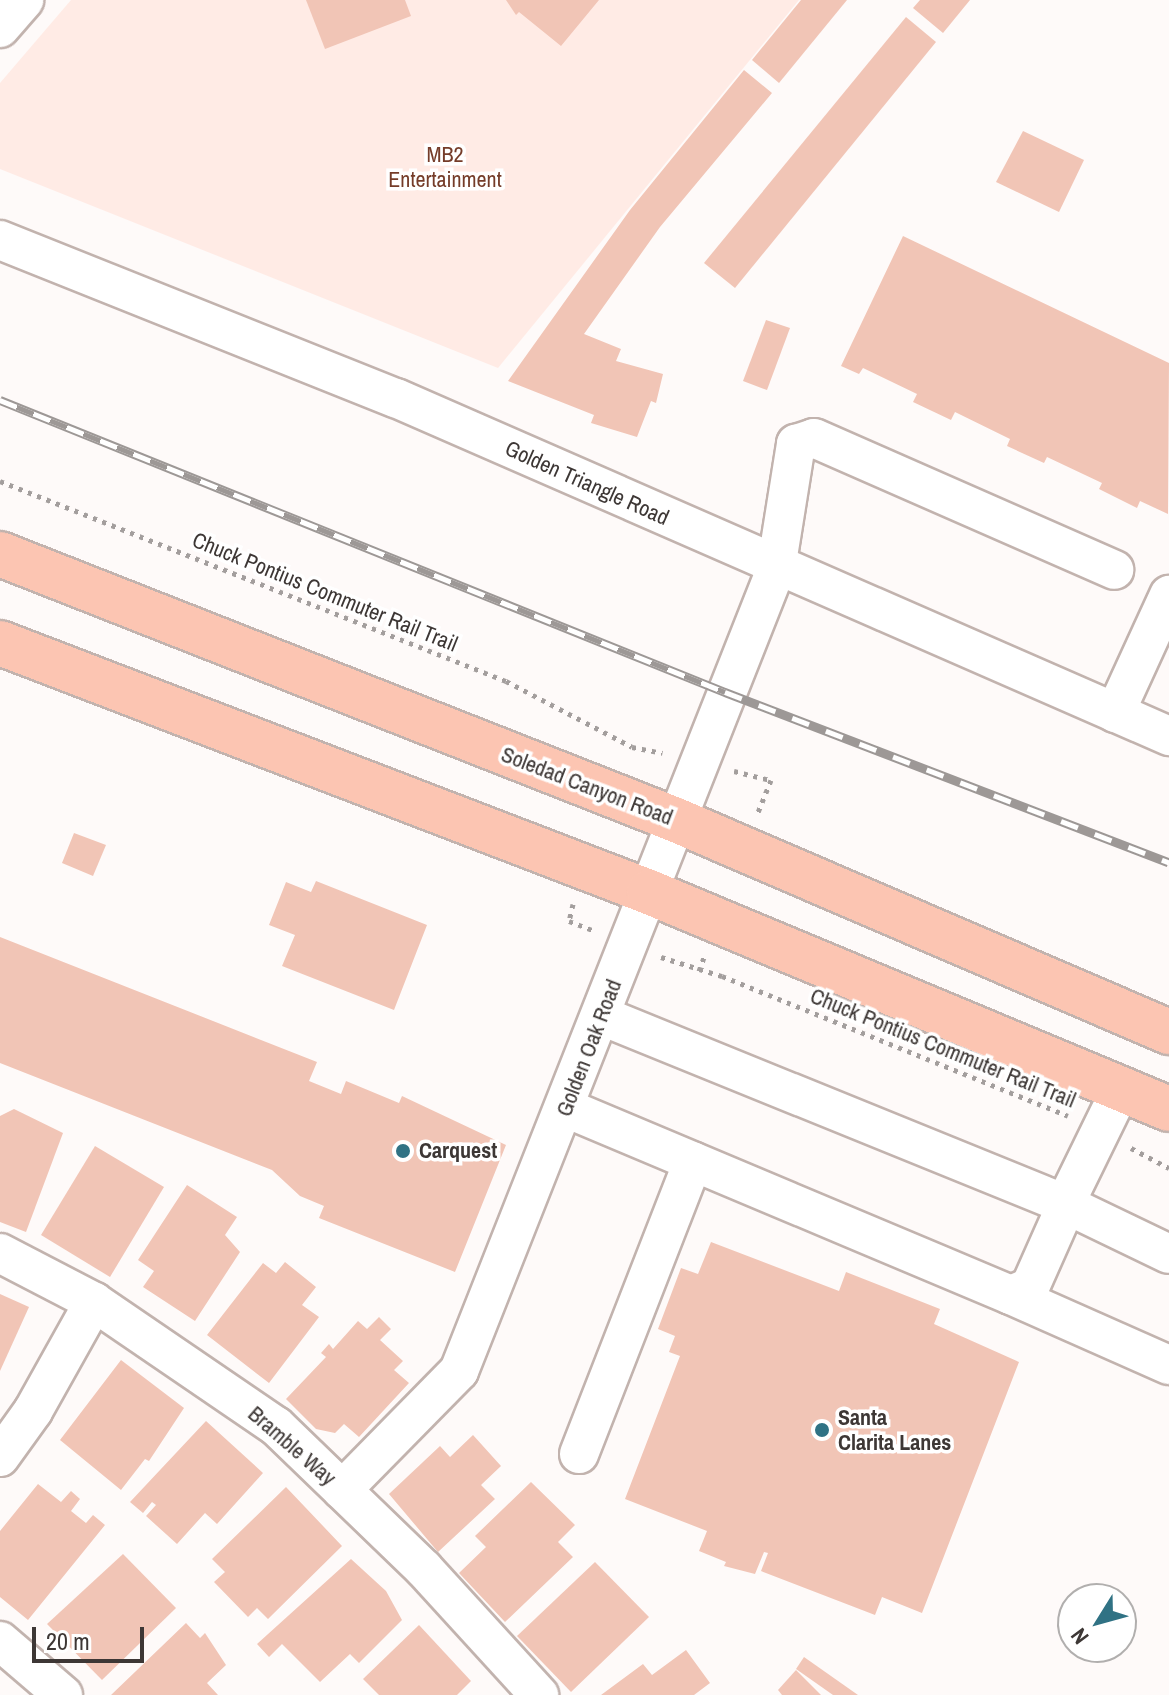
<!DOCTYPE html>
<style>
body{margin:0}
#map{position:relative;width:1169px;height:1695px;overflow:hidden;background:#fefaf9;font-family:"Archivo Narrow",sans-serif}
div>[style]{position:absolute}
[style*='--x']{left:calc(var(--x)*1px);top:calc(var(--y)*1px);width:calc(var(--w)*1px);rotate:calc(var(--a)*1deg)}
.built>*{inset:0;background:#ffebe5}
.building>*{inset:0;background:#f1c5b6}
.path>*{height:5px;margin-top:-2.5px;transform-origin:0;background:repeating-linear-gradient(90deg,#a39e9d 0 4px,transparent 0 10px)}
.roads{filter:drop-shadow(2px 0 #c2b3ae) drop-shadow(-2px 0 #c2b3ae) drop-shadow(0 2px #c2b3ae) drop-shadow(0 -2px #c2b3ae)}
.minor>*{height:38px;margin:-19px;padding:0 19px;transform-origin:19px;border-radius:19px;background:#fff}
.major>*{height:44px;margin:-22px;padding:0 22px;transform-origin:22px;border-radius:22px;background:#fcc5b2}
.rail>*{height:9px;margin-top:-4.5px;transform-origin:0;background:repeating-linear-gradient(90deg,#fff 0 18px,#9d9896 0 36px);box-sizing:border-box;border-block:2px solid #9d9896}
.dots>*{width:22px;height:22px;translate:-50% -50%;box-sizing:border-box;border:4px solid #fff;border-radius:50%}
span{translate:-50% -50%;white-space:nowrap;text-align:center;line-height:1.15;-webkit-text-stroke:7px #fff;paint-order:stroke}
.park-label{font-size:22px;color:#753c29}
.street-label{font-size:22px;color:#3d3735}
.poi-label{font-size:22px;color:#3d3735;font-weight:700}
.left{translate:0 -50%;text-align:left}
.north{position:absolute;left:1057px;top:1583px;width:80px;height:80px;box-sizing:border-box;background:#fff;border:2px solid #b1afae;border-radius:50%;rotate:233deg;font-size:22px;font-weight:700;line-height:32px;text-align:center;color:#3d3735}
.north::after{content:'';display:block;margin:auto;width:28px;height:36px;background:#307284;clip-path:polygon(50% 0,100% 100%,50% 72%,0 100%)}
.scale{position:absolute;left:32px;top:1627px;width:112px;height:36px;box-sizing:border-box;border:4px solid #3d3735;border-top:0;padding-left:10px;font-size:24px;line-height:28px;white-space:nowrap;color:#3d3735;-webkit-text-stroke:6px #fff;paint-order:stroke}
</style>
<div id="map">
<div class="built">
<div style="clip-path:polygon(71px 0,799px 0,498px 368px,0 169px,0 83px)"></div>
</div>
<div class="building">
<div style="clip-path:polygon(306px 0,405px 0,411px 16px,325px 49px)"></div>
<div style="clip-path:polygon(506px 0,599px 0,561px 46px,519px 12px,516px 15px)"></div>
<div style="clip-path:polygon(801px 0,847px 0,779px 83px,752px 60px)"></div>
<div style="clip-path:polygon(920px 0,970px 0,943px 33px,913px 8px)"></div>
<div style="clip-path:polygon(906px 17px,936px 42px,735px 288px,704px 263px)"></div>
<div style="clip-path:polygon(744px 70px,772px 93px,660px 227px,584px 334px,621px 349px,616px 361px,663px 374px,656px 403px,651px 401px,637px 437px,591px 423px,594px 415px,508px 381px,630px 210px)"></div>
<div style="clip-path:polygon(1023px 131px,1084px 160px,1059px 212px,996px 182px)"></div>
<div style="clip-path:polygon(903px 236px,1169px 363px,1168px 514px,1140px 501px,1137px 508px,1099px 489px,1102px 483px,1047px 457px,1044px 463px,1007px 446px,1010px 439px,955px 412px,951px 420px,913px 402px,917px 394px,863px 368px,859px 374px,841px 366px)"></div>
<div style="clip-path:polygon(766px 320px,790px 328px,767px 390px,743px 381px)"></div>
<div style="clip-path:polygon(74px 833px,106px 845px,93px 876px,62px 863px)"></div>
<div style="clip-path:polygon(316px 881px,427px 925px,394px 1010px,282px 966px,295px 935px,269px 925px,286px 882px,311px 892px)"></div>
<div style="clip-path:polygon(0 937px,317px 1062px,309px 1081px,341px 1094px,346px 1081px,399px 1103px,402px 1096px,506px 1145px,455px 1272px,319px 1218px,324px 1206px,300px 1196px,272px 1170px,0 1063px)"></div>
<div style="clip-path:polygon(14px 1109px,63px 1133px,26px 1232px,0 1222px,0 1116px)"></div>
<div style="clip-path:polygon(95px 1146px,164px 1187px,110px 1277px,41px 1235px)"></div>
<div style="clip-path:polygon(187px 1185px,237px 1217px,225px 1235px,240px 1252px,195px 1321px,143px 1287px,154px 1271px,138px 1260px)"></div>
<div style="clip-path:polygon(711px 1242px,839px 1291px,846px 1272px,940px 1309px,934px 1324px,1019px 1362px,922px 1613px,882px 1597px,875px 1615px,761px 1571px,768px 1553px,764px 1552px,755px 1574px,724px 1566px,726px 1562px,699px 1551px,707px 1531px,625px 1499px,680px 1356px,669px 1352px,675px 1336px,658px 1329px,681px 1268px,698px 1274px)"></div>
<div style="clip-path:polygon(285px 1262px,316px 1287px,302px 1305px,319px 1317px,269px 1383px,207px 1335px,263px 1263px,276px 1273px)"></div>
<div style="clip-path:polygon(0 1294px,29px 1307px,0 1371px)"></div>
<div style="clip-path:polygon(379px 1317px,391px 1329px,380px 1340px,403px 1361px,394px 1370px,409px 1383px,359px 1437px,344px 1424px,335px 1433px,316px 1429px,286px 1399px,326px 1357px,321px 1353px,329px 1344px,333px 1349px,358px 1321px,367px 1329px)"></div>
<div style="clip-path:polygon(121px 1360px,184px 1408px,149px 1461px,145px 1459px,121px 1490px,60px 1440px)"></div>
<div style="clip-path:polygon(206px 1421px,263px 1473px,217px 1524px,205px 1513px,177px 1544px,146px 1516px,156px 1505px,152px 1502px,143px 1513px,130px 1502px)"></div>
<div style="clip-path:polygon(473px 1435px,501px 1466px,481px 1485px,495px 1499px,438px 1552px,389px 1494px,440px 1446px,450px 1457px)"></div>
<div style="clip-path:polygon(531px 1482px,575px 1525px,558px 1542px,573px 1557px,505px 1622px,459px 1573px,486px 1547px,475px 1536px)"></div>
<div style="clip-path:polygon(38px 1484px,61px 1502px,71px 1491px,80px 1499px,71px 1511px,86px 1523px,93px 1515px,105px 1525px,28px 1620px,0 1597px,0 1531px)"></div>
<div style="clip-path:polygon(286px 1487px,342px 1546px,268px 1619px,257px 1608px,248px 1617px,214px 1582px,225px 1572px,212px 1559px)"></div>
<div style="clip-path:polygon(123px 1554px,176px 1608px,102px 1680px,47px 1624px)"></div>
<div style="clip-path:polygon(351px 1559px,386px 1591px,402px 1620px,359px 1663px,350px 1654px,320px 1682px,282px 1644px,269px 1657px,257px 1644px)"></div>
<div style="clip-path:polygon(595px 1562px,649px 1617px,571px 1692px,517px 1636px)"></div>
<div style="clip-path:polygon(186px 1623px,200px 1638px,205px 1633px,226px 1665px,207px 1683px,218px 1695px,111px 1695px)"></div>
<div style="clip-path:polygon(419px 1625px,471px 1681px,457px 1695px,379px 1695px,363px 1679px)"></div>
<div style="clip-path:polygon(686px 1650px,710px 1683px,694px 1695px,601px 1695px,643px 1664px,652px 1675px)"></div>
<div style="clip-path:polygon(804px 1657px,858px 1695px,833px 1695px,796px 1669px)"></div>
<div style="clip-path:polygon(796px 1670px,821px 1695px,782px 1695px,778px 1690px)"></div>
</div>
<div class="path">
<div style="--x:0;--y:481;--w:544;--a:21.57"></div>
<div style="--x:506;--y:681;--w:142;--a:27.6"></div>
<div style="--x:632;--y:747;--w:31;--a:11"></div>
<div style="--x:734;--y:771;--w:38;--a:14"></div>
<div style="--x:771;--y:780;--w:35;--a:112"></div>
<div style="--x:573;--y:904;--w:17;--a:103"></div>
<div style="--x:569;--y:921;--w:25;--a:21"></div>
<div style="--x:661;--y:957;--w:64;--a:17.3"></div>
<div style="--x:722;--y:976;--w:373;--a:22"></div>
<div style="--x:699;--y:971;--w:15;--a:-70"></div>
<div style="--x:1131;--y:1148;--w:43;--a:27.8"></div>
</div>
<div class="roads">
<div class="minor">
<div style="--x:0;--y:28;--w:37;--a:-49"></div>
<div style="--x:0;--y:240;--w:426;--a:21.8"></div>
<div style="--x:396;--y:398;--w:844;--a:23.62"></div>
<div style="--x:1115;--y:713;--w:130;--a:-65.4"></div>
<div style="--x:1121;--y:1089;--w:128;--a:116"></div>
<div style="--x:1065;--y:1204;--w:115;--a:25.7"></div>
<div style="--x:566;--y:1108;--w:483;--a:22.8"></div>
<div style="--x:1011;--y:1295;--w:21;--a:-23"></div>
<div style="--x:1030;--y:1287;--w:77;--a:-66.1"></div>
<div style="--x:1061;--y:1217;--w:14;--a:-73"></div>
<div style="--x:1065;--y:1204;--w:500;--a:-157.9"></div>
<div style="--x:0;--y:1253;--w:106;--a:27.5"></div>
<div style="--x:94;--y:1302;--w:220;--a:34.3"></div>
<div style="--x:276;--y:1426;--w:206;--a:44"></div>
<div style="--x:424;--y:1569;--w:171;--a:47.6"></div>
<div style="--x:1011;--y:1295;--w:173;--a:23.9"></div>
<div style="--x:579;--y:1454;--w:314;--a:-68.7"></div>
<div style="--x:0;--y:1457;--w:57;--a:-54.3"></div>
<div style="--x:33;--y:1411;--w:125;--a:-60.8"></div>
<div style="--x:342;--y:1490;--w:167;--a:-45.5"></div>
<div style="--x:459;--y:1371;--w:862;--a:-68.43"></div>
<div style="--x:776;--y:569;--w:127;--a:-80.9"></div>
<div style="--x:796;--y:444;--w:19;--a:-18"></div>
<div style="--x:814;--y:438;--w:328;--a:23.7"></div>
<div style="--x:0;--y:1641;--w:83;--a:40.6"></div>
</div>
<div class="major">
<div style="--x:0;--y:554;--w:726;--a:21.48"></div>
<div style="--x:676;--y:820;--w:537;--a:23.27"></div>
<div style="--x:0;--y:643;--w:695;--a:20.99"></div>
<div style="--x:649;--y:892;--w:563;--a:22.65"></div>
</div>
</div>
<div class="rail">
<div style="--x:0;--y:400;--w:782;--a:21.94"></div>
<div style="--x:725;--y:692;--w:475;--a:21"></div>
</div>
<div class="dots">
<div style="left:403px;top:1151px;background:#307284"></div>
<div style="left:822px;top:1430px;background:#307284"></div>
</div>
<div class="park-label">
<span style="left:445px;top:167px">MB2<br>Entertainment</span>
</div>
<div class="street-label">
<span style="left:587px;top:483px;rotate:24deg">Golden Triangle Road</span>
<span style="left:325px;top:592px;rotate:22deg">Chuck Pontius Commuter Rail Trail</span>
<span style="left:587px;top:786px;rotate:21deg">Soledad Canyon Road</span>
<span style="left:589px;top:1048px;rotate:-69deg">Golden Oak Road</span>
<span style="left:943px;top:1048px;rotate:22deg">Chuck Pontius Commuter Rail Trail</span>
<span style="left:292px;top:1446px;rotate:41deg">Bramble Way</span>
</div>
<div class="poi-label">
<span class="left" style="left:419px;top:1151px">Carquest</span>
<span class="left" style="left:838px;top:1430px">Santa<br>Clarita Lanes</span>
</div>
<div class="north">N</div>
<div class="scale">20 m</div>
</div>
